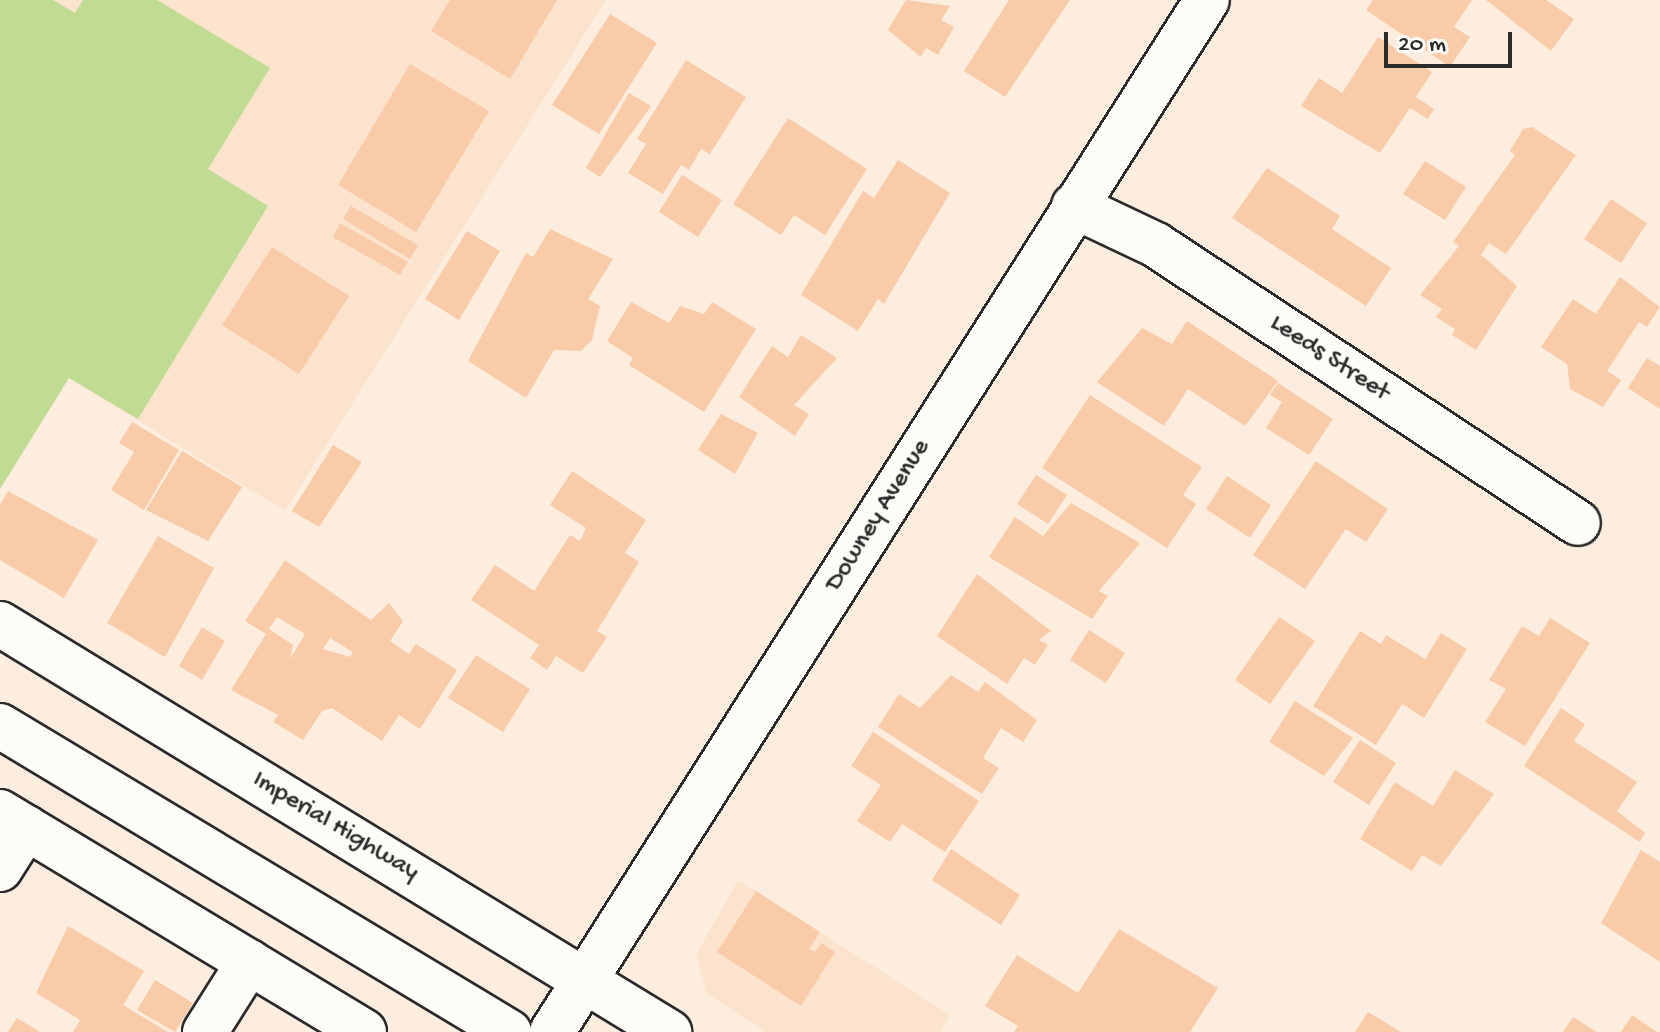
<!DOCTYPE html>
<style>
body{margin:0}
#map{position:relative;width:1660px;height:1032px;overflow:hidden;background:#fceddf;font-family:"Gochi Hand",sans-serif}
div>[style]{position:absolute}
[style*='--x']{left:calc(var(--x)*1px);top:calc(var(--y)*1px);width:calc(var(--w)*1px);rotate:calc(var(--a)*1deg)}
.built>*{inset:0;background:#fbe3ce}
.green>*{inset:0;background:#c0db92}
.building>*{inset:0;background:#f9cba8}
.roads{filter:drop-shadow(2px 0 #2b2b2b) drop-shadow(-2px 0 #2b2b2b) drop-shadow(0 2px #2b2b2b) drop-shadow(0 -2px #2b2b2b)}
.minor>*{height:44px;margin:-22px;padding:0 22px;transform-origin:22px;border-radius:22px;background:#fdfcf7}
.major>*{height:44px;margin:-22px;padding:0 22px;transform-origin:22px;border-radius:22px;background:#fdfcf7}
span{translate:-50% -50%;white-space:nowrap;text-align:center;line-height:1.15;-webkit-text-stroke:8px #fdfcf7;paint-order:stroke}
.street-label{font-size:26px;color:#2b2b2b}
.scale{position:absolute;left:1384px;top:32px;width:128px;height:36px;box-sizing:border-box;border:4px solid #2b2b2b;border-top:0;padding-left:10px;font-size:24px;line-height:28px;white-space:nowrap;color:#2b2b2b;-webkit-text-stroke:6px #fdfcf7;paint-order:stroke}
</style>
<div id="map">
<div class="built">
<div style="clip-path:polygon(0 0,606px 0,285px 511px,69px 378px,0 489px)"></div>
<div style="clip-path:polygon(738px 880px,950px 1015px,940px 1032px,766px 1032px,706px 993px,696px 955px)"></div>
</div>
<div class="green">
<div style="clip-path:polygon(0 0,53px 0,75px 13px,83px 0,157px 0,270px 68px,208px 169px,268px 206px,138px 419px,69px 378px,0 489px)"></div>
</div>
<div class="building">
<div style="clip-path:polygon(450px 0,557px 0,510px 79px,431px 31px)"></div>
<div style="clip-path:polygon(906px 0,950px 6px,941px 20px,954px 27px,938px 55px,926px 48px,921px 57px,888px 30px)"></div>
<div style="clip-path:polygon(1009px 0,1070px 0,1005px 97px,964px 71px)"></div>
<div style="clip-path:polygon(1373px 0,1472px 0,1454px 27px,1470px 37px,1450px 67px,1366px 10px)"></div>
<div style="clip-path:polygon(1486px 0,1546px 0,1574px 19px,1551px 51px)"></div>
<div style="clip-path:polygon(610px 14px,657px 43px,599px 134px,552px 105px)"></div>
<div style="clip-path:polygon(1378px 37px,1432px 72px,1416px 97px,1434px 109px,1428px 119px,1410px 108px,1380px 153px,1301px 106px,1319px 78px,1342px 93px)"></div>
<div style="clip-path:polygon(686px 60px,746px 97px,710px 154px,701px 149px,689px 170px,681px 165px,663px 194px,628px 173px,646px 144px,637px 139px)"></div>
<div style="clip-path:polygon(410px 64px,489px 111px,416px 232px,338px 185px)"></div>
<div style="clip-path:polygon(629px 93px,651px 106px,600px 177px,586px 168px)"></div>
<div style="clip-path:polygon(788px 118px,867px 169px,825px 235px,794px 215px,781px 235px,733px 204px)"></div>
<div style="clip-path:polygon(1532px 127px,1576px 155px,1506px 254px,1489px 243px,1481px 255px,1517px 286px,1476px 350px,1452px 335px,1455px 329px,1436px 317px,1442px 309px,1420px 295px,1459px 246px,1453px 242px,1515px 155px,1510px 151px,1523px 129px)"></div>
<div style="clip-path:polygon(898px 160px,950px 193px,884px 304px,878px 299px,858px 331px,801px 295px,863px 191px,874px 198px)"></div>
<div style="clip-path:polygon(1425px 161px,1466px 187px,1445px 220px,1403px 194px)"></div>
<div style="clip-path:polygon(1267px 168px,1340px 216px,1332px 229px,1391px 268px,1366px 306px,1232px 218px)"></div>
<div style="clip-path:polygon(682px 175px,722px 200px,698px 237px,659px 212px)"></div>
<div style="clip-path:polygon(1611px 199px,1647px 223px,1621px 263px,1584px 239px)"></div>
<div style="clip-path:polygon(351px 206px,418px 245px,410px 259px,343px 219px)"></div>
<div style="clip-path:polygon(340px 223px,408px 262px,400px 275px,333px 237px)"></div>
<div style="clip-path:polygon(550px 229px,613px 259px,588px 299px,600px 306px,592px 340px,581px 351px,554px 350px,526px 398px,468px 361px,526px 253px,533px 257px)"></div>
<div style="clip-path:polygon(467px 231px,500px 251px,459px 320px,425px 299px)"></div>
<div style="clip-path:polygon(272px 247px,349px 296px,299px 374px,222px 325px)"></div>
<div style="clip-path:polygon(1620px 277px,1660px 307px,1647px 327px,1639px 322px,1607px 371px,1621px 380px,1603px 407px,1570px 389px,1567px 364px,1541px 347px,1573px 299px,1596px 314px)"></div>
<div style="clip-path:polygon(631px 302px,669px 323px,680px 306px,704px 314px,712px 302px,756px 329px,704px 412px,629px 365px,633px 358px,607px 341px)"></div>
<div style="clip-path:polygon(1187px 321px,1278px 381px,1245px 426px,1188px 389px,1164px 426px,1097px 382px,1142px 328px,1172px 344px)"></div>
<div style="clip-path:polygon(801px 335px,837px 358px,794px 405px,809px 414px,795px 436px,739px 397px,772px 346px,788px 357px)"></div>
<div style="clip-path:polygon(1647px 358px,1660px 366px,1660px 409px,1628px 388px)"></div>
<div style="clip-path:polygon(1278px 383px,1333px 419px,1309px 455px,1266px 428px,1282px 402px,1270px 395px)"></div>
<div style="clip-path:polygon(1090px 395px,1202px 467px,1183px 495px,1196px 504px,1167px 548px,1042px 468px)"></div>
<div style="clip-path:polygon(721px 414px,758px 433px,735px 474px,698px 450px)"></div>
<div style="clip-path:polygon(132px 422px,179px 450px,144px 510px,111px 490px,134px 452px,119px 443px)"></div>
<div style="clip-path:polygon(333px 445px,362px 462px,319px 527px,292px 511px)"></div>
<div style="clip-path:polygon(182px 451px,242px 487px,208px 541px,146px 510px)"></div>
<div style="clip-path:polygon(1316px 461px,1388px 509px,1366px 542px,1346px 529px,1305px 589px,1253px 555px)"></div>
<div style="clip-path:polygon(572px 471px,646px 520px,625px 553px,639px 562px,597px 631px,607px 637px,583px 673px,556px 656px,547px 670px,530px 658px,539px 645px,471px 600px,495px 565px,534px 591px,570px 535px,580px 541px,586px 528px,550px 505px)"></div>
<div style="clip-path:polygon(1036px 475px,1067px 495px,1048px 524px,1017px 504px)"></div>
<div style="clip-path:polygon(1227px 476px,1271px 505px,1250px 538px,1206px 509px)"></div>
<div style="clip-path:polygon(8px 491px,98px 540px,64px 598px,0 560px,0 505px)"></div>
<div style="clip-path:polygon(1071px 503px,1140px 543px,1099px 591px,1108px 596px,1092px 619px,989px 557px,1015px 517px,1043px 536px)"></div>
<div style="clip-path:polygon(158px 536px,214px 568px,165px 657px,107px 623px)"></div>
<div style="clip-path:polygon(evenodd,285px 560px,371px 620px,389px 603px,403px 621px,390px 641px,409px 654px,416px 644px,457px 670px,420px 729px,399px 715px,382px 741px,332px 708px,322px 711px,303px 740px,273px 722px,278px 715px,231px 690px,266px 634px,245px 621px,285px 560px,277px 617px,305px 634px,290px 659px,293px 645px,269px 629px,277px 617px,285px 560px,330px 638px,353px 652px,350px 657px,323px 649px,330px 638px)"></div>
<div style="clip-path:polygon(977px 574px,1051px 631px,1039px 640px,1048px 645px,1035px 665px,1024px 658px,1007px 684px,937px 636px)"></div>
<div style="clip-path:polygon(1279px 617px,1315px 641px,1270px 704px,1235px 680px)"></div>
<div style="clip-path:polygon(1550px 618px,1590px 643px,1525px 746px,1485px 722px,1506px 689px,1489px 680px,1522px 626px,1539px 636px)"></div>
<div style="clip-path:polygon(202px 627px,225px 641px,202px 680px,179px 666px)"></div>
<div style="clip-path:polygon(1089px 630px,1125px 653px,1106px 683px,1070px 660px)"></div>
<div style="clip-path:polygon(1360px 631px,1381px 644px,1386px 635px,1425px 659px,1441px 633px,1467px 649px,1424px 718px,1402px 704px,1376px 745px,1313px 706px)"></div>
<div style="clip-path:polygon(476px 655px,530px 689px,503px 732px,448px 698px)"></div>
<div style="clip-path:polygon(951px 675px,978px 692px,985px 682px,1037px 720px,1023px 742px,1001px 728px,983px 758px,999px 768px,982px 794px,878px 727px,899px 694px,920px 708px)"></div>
<div style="clip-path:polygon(1295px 701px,1353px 738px,1324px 776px,1269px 742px)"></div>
<div style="clip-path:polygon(1561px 708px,1585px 724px,1574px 741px,1637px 782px,1617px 811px,1645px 833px,1640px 842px,1524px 766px)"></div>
<div style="clip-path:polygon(873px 732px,979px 801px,945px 852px,902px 824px,890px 842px,857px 821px,881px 785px,851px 766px)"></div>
<div style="clip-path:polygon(1360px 740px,1396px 763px,1369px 805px,1333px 782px)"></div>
<div style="clip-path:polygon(1455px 770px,1494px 794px,1441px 866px,1422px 855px,1412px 871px,1360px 839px,1395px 782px,1433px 806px)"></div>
<div style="clip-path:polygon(951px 849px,1020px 895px,1001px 925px,932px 880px)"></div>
<div style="clip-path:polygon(1641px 850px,1660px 862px,1660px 962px,1601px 923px)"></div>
<div style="clip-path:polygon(756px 891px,820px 932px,809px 949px,815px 952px,821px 943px,835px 952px,801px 1006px,717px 952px)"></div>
<div style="clip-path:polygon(68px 926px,144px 971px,123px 1005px,168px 1032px,73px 1032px,80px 1020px,36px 993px)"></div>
<div style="clip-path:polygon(1119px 929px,1218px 988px,1190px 1032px,1014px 1032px,1018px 1026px,985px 1006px,1017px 955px,1078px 993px)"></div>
<div style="clip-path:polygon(155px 980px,193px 1003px,175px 1032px,137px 1010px)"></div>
<div style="clip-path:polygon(1368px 1012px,1401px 1032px,1355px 1032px)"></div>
<div style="clip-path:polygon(1632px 1015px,1657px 1032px,1621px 1032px)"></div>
<div style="clip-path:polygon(1573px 1017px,1597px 1032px,1563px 1032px)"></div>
<div style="clip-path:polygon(17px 1018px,40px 1032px,8px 1032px)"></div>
</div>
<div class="roads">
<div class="minor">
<div style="--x:1074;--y:206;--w:91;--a:25.4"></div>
<div style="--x:1156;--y:245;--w:505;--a:33.38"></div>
<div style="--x:0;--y:812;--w:425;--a:31.1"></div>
<div style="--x:0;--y:869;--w:49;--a:-57.6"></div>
<div style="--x:205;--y:1032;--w:83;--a:-57.8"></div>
</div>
<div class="major">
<div style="--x:0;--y:624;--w:784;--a:31.38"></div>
<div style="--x:0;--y:726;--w:594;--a:31.01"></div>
<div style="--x:552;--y:1032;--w:1222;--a:-57.6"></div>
</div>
</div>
<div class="street-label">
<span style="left:1329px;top:359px;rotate:33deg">Leeds Street</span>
<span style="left:879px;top:516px;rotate:-58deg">Downey Avenue</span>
<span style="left:335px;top:827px;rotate:31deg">Imperial Highway</span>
</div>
<div class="scale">20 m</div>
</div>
